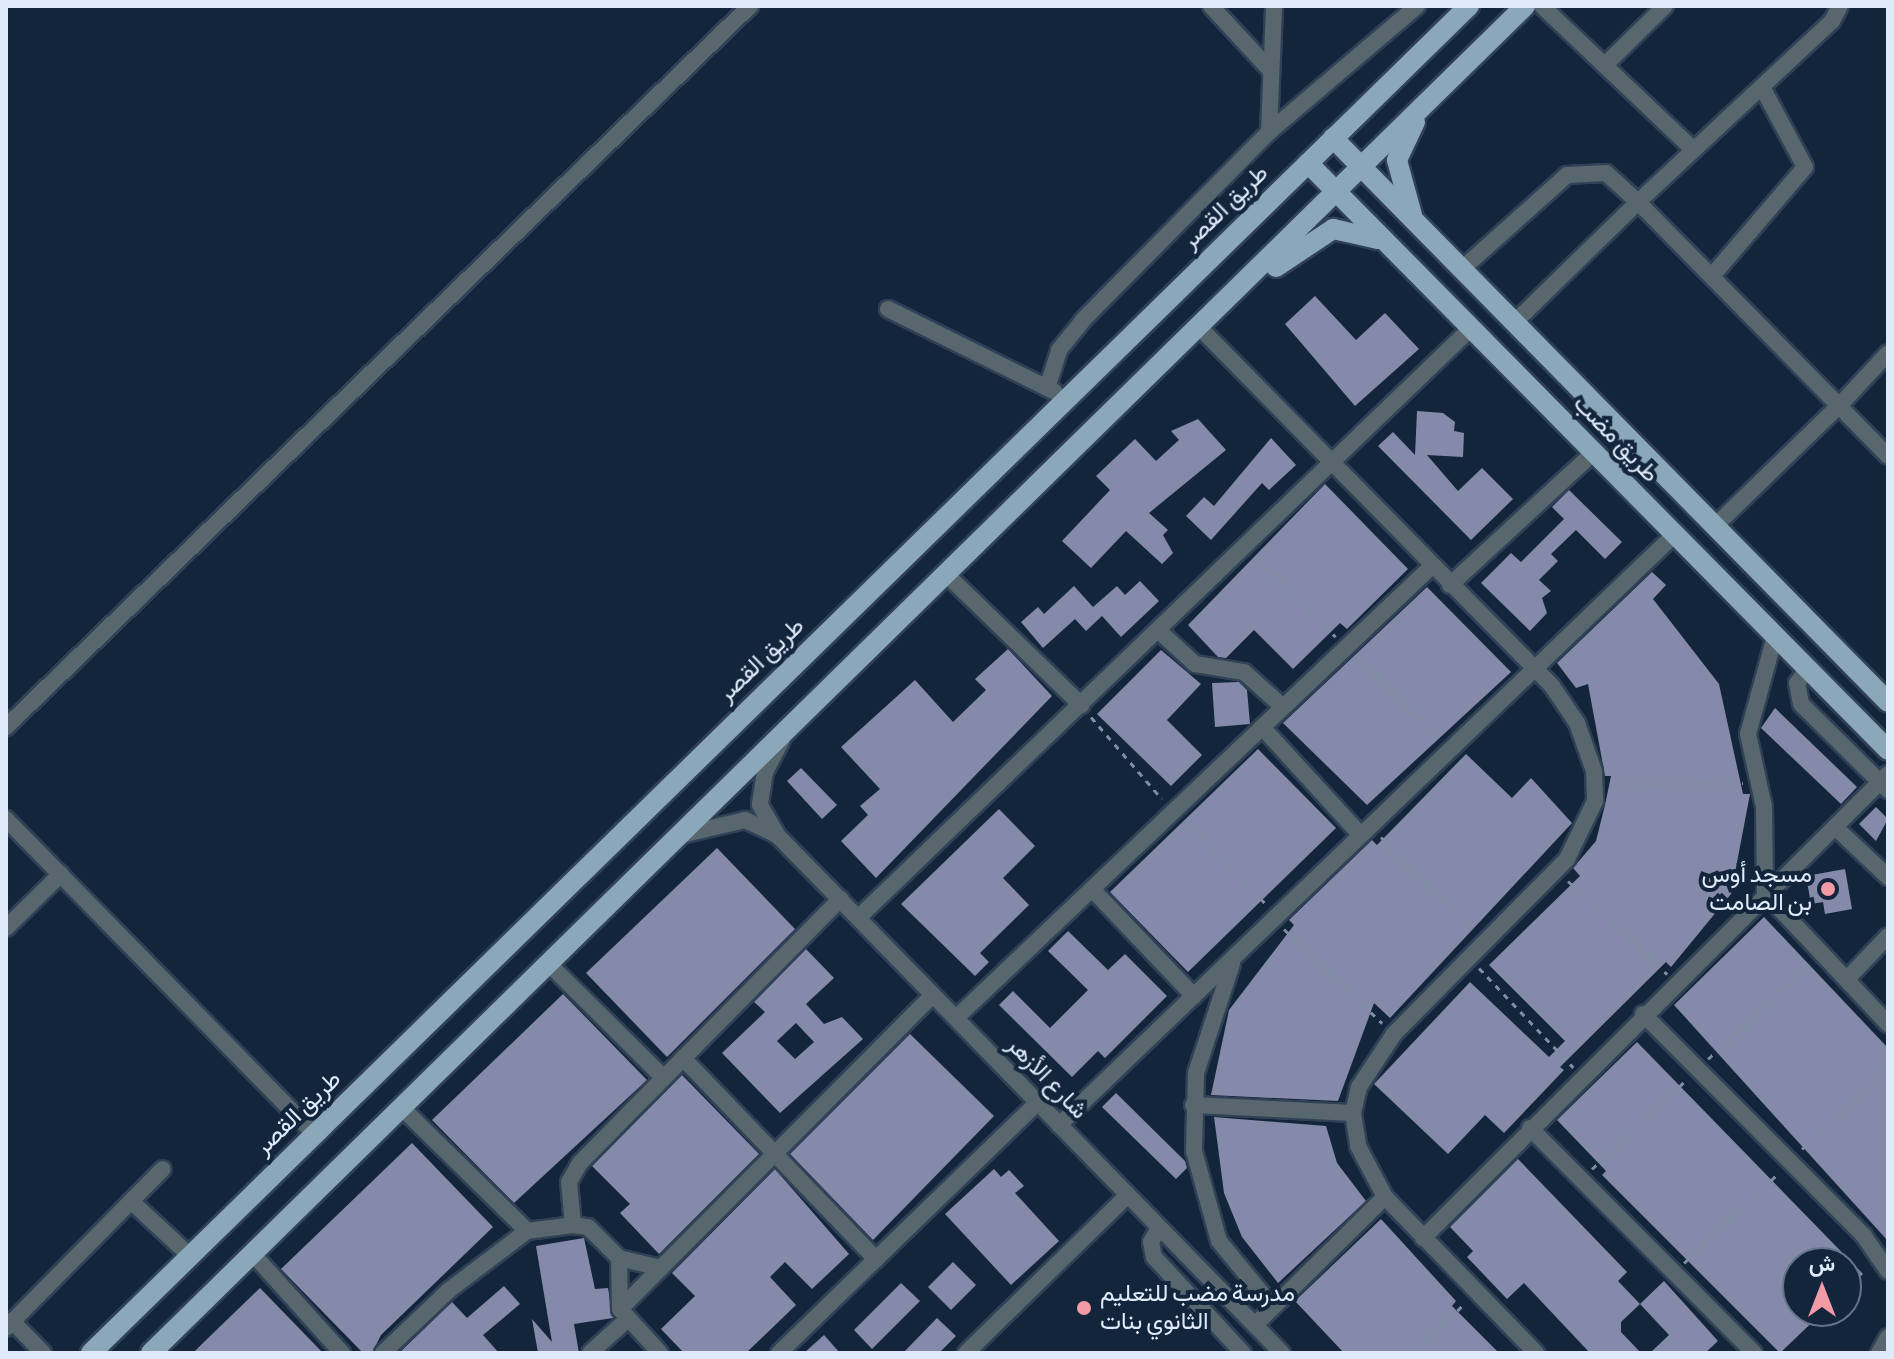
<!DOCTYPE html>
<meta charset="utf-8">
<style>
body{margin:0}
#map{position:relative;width:1894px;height:1359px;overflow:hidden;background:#13253b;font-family:"Sofia Sans Condensed",Vazirmatn,sans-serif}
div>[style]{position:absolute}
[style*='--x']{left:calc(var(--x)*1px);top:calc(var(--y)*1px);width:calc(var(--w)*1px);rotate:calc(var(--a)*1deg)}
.building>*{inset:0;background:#858aaa}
.path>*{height:3px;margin-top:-1.5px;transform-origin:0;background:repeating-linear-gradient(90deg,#7f8ea1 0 6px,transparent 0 12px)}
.roads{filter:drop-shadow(2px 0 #304156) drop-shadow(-2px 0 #304156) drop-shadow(0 2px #304156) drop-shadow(0 -2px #304156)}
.minor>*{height:16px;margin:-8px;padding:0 8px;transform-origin:8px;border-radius:8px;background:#58666e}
.major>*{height:20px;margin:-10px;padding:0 10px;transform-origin:10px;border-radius:10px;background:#8aa8b9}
.dots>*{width:22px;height:22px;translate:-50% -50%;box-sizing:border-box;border:4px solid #13253b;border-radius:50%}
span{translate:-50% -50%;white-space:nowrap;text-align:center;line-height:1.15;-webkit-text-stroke:8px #13253b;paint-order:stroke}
.street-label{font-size:24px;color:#dfeafa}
.poi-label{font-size:24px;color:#dfeafa}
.right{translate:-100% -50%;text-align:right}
.left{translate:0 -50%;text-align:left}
.frame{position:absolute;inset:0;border:8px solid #dfeafa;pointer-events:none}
.north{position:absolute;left:1782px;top:1247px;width:80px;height:80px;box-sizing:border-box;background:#13253b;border:2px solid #657487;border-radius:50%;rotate:0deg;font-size:22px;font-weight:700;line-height:32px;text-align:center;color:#dfeafa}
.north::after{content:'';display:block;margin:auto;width:28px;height:36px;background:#f39aa7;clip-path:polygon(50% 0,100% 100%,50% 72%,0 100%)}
</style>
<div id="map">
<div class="building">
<div style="clip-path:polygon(1315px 296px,1356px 340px,1385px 313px,1419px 349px,1355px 406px,1285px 324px)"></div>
<div style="clip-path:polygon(1417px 411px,1443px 413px,1455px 422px,1454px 431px,1464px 433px,1463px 457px,1427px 455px,1458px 491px,1482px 468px,1513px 499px,1471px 540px,1378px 446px,1393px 432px,1415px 455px)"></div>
<div style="clip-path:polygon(1198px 419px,1226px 450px,1149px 513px,1168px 530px,1163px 535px,1173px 553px,1162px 564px,1126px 531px,1091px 568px,1062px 541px,1110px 490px,1096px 476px,1135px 439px,1156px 461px,1179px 440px,1171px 431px)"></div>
<div style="clip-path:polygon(1271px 438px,1296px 465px,1269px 490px,1262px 483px,1211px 540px,1186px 516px,1204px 497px,1214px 506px)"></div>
<div style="clip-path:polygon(1325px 484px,1408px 569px,1347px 629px,1340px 623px,1293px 669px,1254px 630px,1226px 658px,1218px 657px,1188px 625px)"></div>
<div style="clip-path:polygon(1569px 490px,1622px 542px,1605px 559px,1576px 530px,1551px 554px,1558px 561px,1539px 580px,1551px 591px,1542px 598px,1547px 613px,1530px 631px,1481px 583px,1511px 553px,1521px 562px,1564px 519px,1552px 507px)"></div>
<div style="clip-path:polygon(1652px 572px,1666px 585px,1653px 599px,1719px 684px,1743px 794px,1750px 794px,1731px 894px,1671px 967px,1666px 962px,1560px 1067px,1564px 1070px,1504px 1133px,1485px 1115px,1448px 1154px,1374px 1084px,1470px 982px,1549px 1057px,1565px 1041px,1489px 965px,1580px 876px,1573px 868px,1596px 841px,1605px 805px,1611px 776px,1605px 776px,1588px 684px,1576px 688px,1557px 663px)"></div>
<div style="clip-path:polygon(1140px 581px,1159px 601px,1121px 637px,1102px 616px,1086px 631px,1075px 619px,1043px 648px,1021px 622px,1038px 607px,1044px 614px,1074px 586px,1093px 607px,1117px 586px,1125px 595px,1111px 608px)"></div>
<div style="clip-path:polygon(1427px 587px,1511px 672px,1367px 805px,1283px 723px)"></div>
<div style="clip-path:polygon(1008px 649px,1052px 696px,876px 878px,841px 841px,868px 815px,860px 806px,880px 789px,841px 747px,915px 680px,953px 722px,986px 690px,975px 679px)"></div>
<div style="clip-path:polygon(1161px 650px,1201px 684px,1167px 720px,1202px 755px,1171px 786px,1097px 714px)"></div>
<div style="clip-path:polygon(1239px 682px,1247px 690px,1250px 724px,1215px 727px,1212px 683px)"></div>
<div style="clip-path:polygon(1775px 708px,1857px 787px,1841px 804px,1761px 728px)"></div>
<div style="clip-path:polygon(1258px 749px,1336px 828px,1188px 972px,1110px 892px)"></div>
<div style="clip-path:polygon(1466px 754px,1512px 798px,1531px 778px,1572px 823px,1390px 1018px,1374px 1003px,1338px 1101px,1211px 1095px,1229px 1010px,1294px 925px,1289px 920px,1372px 840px,1377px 845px)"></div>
<div style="clip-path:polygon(801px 768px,837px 805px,822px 819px,787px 781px)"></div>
<div style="clip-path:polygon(1876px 807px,1888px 819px,1876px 841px,1859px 824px)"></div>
<div style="clip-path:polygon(999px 809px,1035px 846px,1003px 878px,1029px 905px,980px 953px,989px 962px,975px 976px,901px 904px)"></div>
<div style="clip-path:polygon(717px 848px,795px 929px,667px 1057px,586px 973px)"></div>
<div style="clip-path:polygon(1845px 869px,1852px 909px,1825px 914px,1823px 902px,1811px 904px,1806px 876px)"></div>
<div style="clip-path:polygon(1764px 917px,1888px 1048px,1888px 1241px,1674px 1005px)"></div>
<div style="clip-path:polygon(1068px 931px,1108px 970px,1125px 954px,1167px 996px,1105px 1058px,1098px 1051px,1072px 1077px,999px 1005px,1013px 991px,1050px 1028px,1088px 990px,1048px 951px)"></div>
<div style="clip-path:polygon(evenodd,806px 949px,834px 978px,806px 1004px,824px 1024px,842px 1017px,863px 1039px,780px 1113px,722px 1053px,765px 1012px,754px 1002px,806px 949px,796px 1023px,814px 1042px,795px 1059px,777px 1041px,796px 1023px)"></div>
<div style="clip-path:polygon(563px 994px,647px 1080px,514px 1203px,432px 1120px)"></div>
<div style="clip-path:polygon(910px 1034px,994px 1116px,873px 1240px,790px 1154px)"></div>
<div style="clip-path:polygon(1637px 1042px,1863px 1274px,1846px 1290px,1846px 1263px,1798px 1263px,1798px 1311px,1824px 1311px,1780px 1353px,1602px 1175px,1606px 1171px,1557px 1120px)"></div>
<div style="clip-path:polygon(682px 1075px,759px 1154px,659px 1254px,620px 1213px,630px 1204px,592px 1166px)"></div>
<div style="clip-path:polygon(1116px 1093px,1185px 1161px,1187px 1168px,1176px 1179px,1102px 1107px)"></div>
<div style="clip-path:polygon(1214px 1117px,1326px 1126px,1337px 1163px,1366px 1201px,1278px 1283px,1242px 1237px,1224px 1193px)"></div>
<div style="clip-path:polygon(412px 1143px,493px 1227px,381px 1335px,372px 1353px,363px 1353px,281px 1269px)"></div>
<div style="clip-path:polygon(1518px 1159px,1627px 1272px,1618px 1281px,1640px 1304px,1621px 1322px,1621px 1332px,1641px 1353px,1589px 1352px,1524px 1283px,1507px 1299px,1467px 1257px,1473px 1251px,1450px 1227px)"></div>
<div style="clip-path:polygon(775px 1169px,849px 1254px,812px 1289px,785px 1262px,770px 1277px,796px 1305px,746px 1353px,684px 1353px,661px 1329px,695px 1296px,672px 1273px)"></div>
<div style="clip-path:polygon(994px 1169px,1001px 1177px,1009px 1170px,1024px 1186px,1015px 1193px,1059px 1241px,1011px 1285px,945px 1214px)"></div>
<div style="clip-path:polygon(1381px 1219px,1456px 1301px,1452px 1306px,1499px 1353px,1344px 1353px,1295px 1301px)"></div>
<div style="clip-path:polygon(584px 1238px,595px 1289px,608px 1288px,613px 1318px,574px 1324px,579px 1353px,538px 1353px,532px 1319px,552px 1342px,536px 1246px)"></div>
<div style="clip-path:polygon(953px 1262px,976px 1285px,951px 1310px,928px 1287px)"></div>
<div style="clip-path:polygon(1664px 1281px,1718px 1341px,1705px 1353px,1650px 1353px,1669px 1335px,1640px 1304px)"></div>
<div style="clip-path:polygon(901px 1283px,920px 1301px,872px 1349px,854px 1330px)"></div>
<div style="clip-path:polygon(504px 1286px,520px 1304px,483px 1335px,499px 1353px,399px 1353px,452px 1302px,467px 1318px)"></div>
<div style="clip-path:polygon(260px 1288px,323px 1353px,193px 1353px,204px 1342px)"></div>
<div style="clip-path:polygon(937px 1318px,956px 1336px,939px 1353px,903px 1353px)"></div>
<div style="clip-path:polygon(824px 1335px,840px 1353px,804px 1353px)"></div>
</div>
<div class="path">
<div style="--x:1257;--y:557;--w:112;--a:45.4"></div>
<div style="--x:1358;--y:659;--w:112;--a:43.9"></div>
<div style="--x:1091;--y:717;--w:108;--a:49.1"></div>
<div style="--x:1610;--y:784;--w:133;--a:-0.4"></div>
<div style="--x:1184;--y:822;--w:116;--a:45"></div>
<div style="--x:1381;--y:837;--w:132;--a:44.7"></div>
<div style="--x:1568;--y:881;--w:136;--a:43.2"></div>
<div style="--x:1284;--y:929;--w:136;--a:43.8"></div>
<div style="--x:1479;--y:968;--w:137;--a:46.5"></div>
<div style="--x:1708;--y:1059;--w:140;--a:-42.7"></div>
<div style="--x:1802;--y:1149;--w:120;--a:-44.3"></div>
<div style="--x:1592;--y:1169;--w:128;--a:-43.4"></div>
<div style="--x:1684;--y:1263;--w:132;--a:-43.5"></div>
<div style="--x:1415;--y:1353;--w:72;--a:-45"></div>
</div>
<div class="roads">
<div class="minor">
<div style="--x:1211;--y:6;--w:87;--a:47.3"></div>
<div style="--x:1542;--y:6;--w:209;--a:43.5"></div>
<div style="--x:1605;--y:65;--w:84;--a:-44.5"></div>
<div style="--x:1269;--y:132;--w:126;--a:-87.7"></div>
<div style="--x:1462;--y:269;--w:141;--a:-41.8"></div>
<div style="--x:1567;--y:175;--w:39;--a:-3"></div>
<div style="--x:1606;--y:173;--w:43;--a:42.2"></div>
<div style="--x:1638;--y:202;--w:265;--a:-43"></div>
<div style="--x:1832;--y:21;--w:17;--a:-62"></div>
<div style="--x:1712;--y:276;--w:143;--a:-49.5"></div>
<div style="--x:1805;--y:167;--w:91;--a:-118.3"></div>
<div style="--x:888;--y:309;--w:186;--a:26.4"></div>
<div style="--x:1515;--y:322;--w:172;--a:-44.3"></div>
<div style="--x:1638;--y:202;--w:286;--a:45.4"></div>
<div style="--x:1839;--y:406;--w:72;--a:-47.2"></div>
<div style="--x:1200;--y:328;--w:502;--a:45.48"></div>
<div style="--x:1552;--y:686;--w:45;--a:56"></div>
<div style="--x:1577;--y:723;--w:51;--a:70.5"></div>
<div style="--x:1594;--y:771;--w:30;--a:88"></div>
<div style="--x:1595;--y:801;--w:64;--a:115.8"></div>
<div style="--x:1567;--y:859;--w:246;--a:134.7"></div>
<div style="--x:1394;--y:1034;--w:64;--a:123.4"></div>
<div style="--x:1359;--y:1087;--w:27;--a:103"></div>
<div style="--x:1353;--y:1113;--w:33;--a:81"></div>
<div style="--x:1358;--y:1146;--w:58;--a:62.1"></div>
<div style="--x:1385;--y:1197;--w:217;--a:45.9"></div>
<div style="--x:1047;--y:388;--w:40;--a:-72"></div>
<div style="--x:1059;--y:350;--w:38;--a:-51"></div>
<div style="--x:1083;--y:320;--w:264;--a:-45.3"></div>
<div style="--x:1269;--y:132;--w:194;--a:-40.4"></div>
<div style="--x:1715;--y:526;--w:173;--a:-44.1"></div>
<div style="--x:1839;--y:406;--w:70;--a:45.6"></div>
<div style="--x:945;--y:573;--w:190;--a:44.1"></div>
<div style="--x:1450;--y:585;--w:196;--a:-42.7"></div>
<div style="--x:1159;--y:631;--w:49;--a:42.5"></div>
<div style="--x:1195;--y:664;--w:50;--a:9.3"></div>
<div style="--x:1244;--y:672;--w:52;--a:41.9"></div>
<div style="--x:1775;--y:636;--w:102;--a:105.4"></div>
<div style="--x:1748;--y:734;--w:75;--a:77.6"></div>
<div style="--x:1764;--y:807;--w:86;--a:89.3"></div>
<div style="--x:1765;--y:893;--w:180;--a:46.8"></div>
<div style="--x:1808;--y:669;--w:18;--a:128"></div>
<div style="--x:1797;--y:683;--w:21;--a:79"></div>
<div style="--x:1801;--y:704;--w:122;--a:44.7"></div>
<div style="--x:6;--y:727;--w:1036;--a:-44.1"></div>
<div style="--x:1262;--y:727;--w:142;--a:47.6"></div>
<div style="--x:782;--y:740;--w:36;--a:118"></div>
<div style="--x:765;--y:772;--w:33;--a:99"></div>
<div style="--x:760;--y:805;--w:36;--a:60"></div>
<div style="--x:778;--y:836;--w:722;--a:45.73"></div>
<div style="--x:6;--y:819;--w:441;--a:45.6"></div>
<div style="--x:1835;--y:827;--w:73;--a:43.3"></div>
<div style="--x:681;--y:835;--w:66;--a:-13.2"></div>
<div style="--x:745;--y:820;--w:35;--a:25"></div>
<div style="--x:1092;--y:889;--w:148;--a:46.4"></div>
<div style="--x:858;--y:918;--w:851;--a:-43.9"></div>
<div style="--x:6;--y:928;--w:77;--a:-44.5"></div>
<div style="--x:548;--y:963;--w:163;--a:44.8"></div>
<div style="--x:1232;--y:964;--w:115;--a:108.3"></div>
<div style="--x:1196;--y:1073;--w:78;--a:91.5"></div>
<div style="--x:1194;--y:1151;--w:93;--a:74.5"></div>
<div style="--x:1219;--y:1241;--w:85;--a:50.7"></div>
<div style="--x:1848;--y:978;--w:58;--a:-46.4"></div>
<div style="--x:1643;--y:1014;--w:313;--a:45.1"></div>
<div style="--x:1864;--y:1236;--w:42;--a:55.6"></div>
<div style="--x:956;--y:1018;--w:655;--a:-43.52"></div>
<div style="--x:683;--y:1058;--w:279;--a:46.2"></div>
<div style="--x:1193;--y:1105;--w:160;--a:2.9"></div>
<div style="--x:401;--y:1107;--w:177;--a:44.5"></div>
<div style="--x:1059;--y:1125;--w:852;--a:-43.81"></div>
<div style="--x:1530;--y:1128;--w:317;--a:45.1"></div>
<div style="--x:131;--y:1201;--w:81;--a:43"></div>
<div style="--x:573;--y:1225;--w:43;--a:-95.3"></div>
<div style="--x:569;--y:1182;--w:22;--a:-60"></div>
<div style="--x:580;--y:1163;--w:371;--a:-45.4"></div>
<div style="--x:1159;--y:1228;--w:16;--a:120"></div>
<div style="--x:1151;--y:1242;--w:15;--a:79"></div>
<div style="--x:1154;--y:1257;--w:131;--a:47.2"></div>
<div style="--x:1423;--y:1238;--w:657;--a:-44.94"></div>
<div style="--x:252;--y:1253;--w:135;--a:48"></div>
<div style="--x:619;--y:1258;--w:43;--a:13.4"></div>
<div style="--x:620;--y:1309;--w:443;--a:-45.1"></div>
<div style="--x:12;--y:1321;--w:45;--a:45.9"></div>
<div style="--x:1255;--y:1325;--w:182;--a:-44.6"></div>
<div style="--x:6;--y:1328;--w:223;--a:-45.4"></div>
<div style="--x:383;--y:1353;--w:90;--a:-43.6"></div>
<div style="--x:448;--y:1291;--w:99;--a:-37.2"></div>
<div style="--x:527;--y:1231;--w:46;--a:-7.4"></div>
<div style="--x:573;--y:1225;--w:15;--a:8"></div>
<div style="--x:588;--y:1227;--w:44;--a:45"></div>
<div style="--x:619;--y:1258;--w:51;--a:88.9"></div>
<div style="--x:620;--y:1309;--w:59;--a:47.7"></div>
<div style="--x:590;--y:1353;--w:52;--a:-41.9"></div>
<div style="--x:779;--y:1353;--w:359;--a:-44.1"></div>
<div style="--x:966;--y:1353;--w:226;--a:-44.3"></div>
<div style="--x:1879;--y:1353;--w:18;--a:-61"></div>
</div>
<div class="major">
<div style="--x:1333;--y:138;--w:791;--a:45.46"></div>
<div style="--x:1308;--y:163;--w:825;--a:45.34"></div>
<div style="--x:1412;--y:215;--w:57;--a:-105.3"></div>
<div style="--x:1397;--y:160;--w:42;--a:-64.7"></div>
<div style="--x:1276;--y:267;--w:69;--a:-33.7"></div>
<div style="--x:1333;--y:229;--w:46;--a:12.5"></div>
<div style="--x:91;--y:1353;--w:1927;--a:-44.35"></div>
<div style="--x:151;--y:1353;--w:1924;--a:-44.43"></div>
</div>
</div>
<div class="dots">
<div style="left:1828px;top:889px;background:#f39aa7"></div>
<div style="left:1084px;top:1308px;background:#f39aa7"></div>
</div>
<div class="street-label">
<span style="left:1225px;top:207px;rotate:-44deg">طريق القصر</span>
<span style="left:1616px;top:439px;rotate:46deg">طريق مضب</span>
<span style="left:761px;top:660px;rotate:-44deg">طريق القصر</span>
<span style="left:1047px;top:1078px;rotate:46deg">شارع الأزهر</span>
<span style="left:298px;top:1113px;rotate:-44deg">طريق القصر</span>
</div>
<div class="poi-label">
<span class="right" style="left:1812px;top:889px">مسجد أوس<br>بن الصامت</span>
<span class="left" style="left:1100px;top:1308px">مدرسة مضب للتعليم<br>الثانوي بنات</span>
</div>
<div class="frame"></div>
<div class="north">ش</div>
</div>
